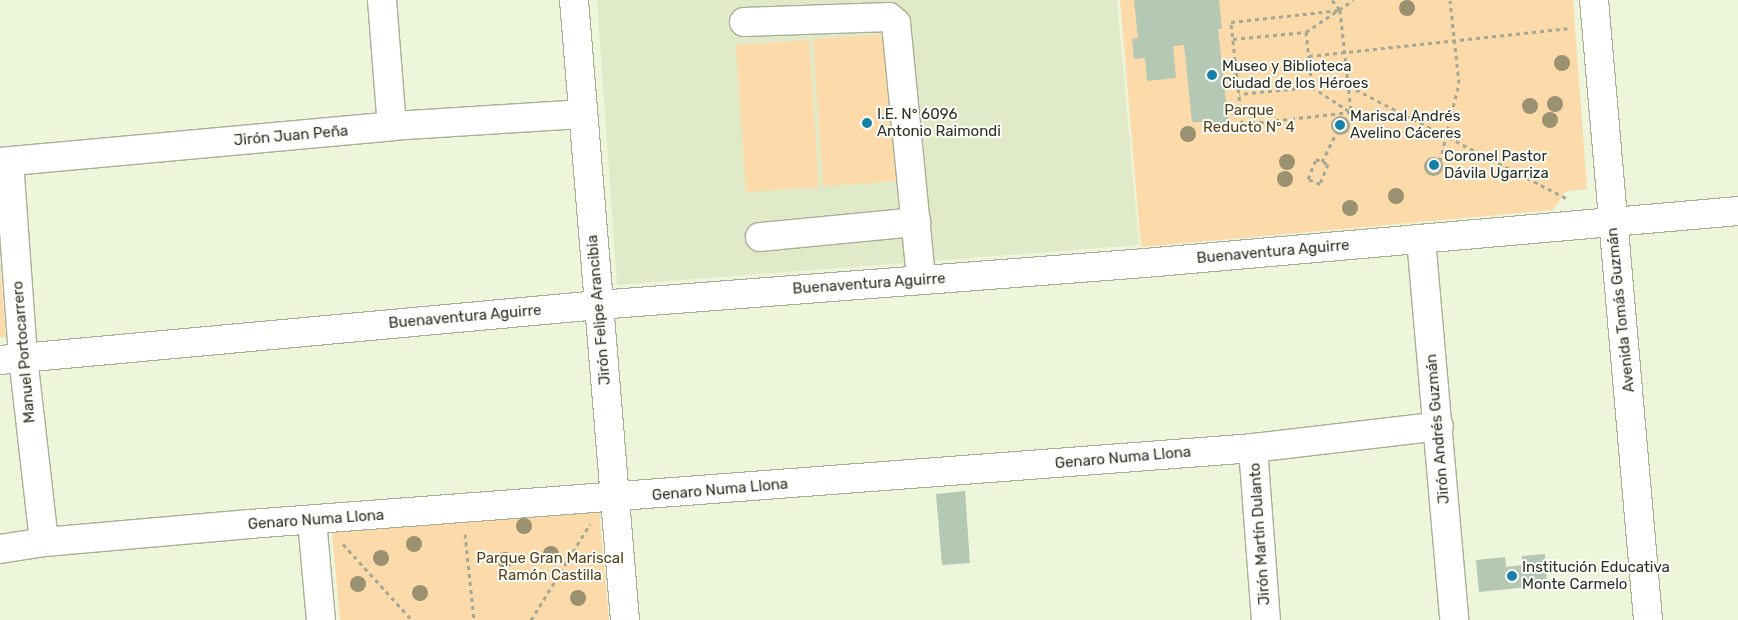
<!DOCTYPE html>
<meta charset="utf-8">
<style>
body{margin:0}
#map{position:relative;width:1738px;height:620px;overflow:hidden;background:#edf5db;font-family:Rubik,sans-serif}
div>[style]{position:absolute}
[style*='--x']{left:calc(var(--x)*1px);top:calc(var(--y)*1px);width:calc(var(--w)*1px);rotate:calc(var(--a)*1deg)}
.built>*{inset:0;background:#e1eac8}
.green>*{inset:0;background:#fddaa9}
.building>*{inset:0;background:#b5c8b3}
.path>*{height:3px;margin-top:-1.5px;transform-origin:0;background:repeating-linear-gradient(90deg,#a3a995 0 4px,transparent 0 8px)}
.path>.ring{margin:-1.5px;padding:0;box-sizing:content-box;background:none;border:3px solid #a3a995;border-radius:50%}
.roads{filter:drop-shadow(1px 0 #a8af96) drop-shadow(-1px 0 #a8af96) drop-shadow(0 1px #a8af96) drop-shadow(0 -1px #a8af96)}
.minor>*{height:28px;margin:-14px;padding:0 14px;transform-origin:14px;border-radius:14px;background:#fff}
.trees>*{width:16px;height:16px;margin:-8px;border-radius:50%;background:#9a9171}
.dots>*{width:14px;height:14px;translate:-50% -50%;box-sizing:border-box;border:2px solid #fdfffa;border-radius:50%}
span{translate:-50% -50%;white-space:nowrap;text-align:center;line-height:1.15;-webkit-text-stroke:4px #fdfffa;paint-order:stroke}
.poi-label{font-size:15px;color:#2d3026}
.left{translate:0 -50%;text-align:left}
.park-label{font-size:15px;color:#573f1b}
.street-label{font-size:15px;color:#2d3026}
</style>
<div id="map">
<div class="built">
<div style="clip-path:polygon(597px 0,1117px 0,1139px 245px,617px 285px)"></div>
</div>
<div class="green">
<div style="clip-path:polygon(1120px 0,1573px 0,1587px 189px,1566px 191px,1553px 210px,1141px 247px)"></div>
<div style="clip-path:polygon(887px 34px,896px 181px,823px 186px,813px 39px)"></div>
<div style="clip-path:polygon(809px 40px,819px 187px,746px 192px,736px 45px)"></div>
<div style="clip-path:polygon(0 263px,6px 337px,0 337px)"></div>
<div style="clip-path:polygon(599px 508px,609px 620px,340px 620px,332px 532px)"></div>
</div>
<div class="building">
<div style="clip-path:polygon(1134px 0,1219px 0,1222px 29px,1218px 29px,1229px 127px,1208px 128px,1204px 122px,1192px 122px,1184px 45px,1173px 46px,1176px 78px,1147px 81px,1145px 58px,1134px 59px,1132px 39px,1138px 38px)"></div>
<div style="clip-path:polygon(965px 491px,970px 563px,942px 565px,936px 494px)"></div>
<div style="clip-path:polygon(1545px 554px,1547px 585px,1479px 592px,1476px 560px,1505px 557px,1506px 567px,1522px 565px,1522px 556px)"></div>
</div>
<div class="path">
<div style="--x:1332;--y:0;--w:13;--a:51"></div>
<div style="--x:1340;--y:10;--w:103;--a:83.8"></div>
<div style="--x:1351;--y:112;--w:110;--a:173.7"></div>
<div style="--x:1242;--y:124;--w:103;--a:-96.2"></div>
<div style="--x:1231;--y:22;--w:110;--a:-6.3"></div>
<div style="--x:1306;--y:32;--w:57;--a:-34.2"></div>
<div style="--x:1233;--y:39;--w:73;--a:-5.5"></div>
<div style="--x:1306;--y:32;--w:55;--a:83.8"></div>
<div style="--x:1312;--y:87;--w:73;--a:174.5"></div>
<div style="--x:1309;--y:56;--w:263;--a:-6.1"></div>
<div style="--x:1349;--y:86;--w:246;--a:27.3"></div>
<div style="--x:1312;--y:87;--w:44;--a:33"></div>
<div class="ring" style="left:1332px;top:117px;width:13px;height:13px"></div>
<div class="ring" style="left:1425px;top:158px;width:13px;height:13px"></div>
<div style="--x:1316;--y:159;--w:13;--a:23"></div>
<div style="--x:1328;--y:164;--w:22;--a:112"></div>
<div style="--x:1320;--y:184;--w:13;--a:-157"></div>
<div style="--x:1308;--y:179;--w:22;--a:-68"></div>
<div style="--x:1440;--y:161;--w:80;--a:-76.3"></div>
<div style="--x:1459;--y:83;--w:83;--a:-96.2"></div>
<div style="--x:1322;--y:162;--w:32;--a:-64"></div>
<div style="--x:465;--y:534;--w:86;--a:84"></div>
<div style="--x:343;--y:544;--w:103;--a:47.8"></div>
<div style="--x:531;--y:620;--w:113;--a:-58.4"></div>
</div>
<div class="roads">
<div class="minor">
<div style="--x:382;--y:0;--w:126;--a:85.5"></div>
<div style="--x:574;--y:0;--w:622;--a:85.3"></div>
<div style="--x:1594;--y:0;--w:622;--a:85.02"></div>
<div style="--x:744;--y:22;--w:145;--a:-2"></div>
<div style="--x:889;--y:17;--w:9;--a:41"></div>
<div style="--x:896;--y:23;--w:258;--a:84.4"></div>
<div style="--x:9;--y:161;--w:196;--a:85.9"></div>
<div style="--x:23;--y:357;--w:186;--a:83.5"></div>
<div style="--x:0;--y:162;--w:394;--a:-5.2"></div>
<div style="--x:392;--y:126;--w:191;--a:-3.6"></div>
<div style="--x:760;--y:237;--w:157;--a:-5.5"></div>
<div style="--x:1421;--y:239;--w:382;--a:85"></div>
<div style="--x:0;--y:360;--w:601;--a:-5.25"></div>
<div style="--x:598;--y:305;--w:549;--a:-4.39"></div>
<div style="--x:1145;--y:263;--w:595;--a:-5.01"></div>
<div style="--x:1253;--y:448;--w:172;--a:85.7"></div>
<div style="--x:312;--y:520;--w:100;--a:84.9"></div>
<div style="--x:0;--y:549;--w:45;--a:-9"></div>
<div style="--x:44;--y:542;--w:207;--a:-5"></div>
<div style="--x:250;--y:524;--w:1006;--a:-4.33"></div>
<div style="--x:1253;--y:448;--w:187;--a:-6.7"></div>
</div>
</div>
<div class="trees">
<div style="left:1407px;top:8px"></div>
<div style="left:1562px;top:63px"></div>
<div style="left:1555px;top:104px"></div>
<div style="left:1530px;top:106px"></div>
<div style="left:1550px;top:120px"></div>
<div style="left:1188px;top:134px"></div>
<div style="left:1287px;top:162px"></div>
<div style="left:1285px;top:179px"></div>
<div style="left:1396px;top:196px"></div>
<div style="left:1350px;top:208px"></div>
<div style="left:524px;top:526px"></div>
<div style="left:414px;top:544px"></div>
<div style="left:551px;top:554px"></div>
<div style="left:381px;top:558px"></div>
<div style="left:505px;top:560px"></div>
<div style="left:358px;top:584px"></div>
<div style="left:420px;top:593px"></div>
<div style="left:578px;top:598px"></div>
</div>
<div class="dots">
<div style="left:1212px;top:75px;background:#1581a9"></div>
<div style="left:867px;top:123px;background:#1581a9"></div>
<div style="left:1340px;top:125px;background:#1581a9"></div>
<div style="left:1434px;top:165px;background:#1581a9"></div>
<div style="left:1512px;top:576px;background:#1581a9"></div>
</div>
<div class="poi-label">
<span class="left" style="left:1222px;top:75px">Museo y Biblioteca<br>Ciudad de los Héroes</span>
<span class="left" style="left:877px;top:123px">I.E. N° 6096<br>Antonio Raimondi</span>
<span class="left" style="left:1350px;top:125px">Mariscal Andrés<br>Avelino Cáceres</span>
<span class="left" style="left:1444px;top:165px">Coronel Pastor<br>Dávila Ugarriza</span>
<span class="left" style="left:1522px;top:576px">Institución Educativa<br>Monte Carmelo</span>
</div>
<div class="park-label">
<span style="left:1249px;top:119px">Parque<br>Reducto N° 4</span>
<span style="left:550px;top:567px">Parque Gran Mariscal<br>Ramón Castilla</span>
</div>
<div class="street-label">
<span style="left:291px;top:136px;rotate:-5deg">Jirón Juan Peña</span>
<span style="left:1273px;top:252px;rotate:-5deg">Buenaventura Aguirre</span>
<span style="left:869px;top:284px;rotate:-4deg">Buenaventura Aguirre</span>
<span style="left:599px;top:310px;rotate:-95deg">Jirón Felipe Arancibia</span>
<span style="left:1621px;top:310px;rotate:-96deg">Avenida Tomás Guzmán</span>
<span style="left:465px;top:317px;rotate:-5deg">Buenaventura Aguirre</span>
<span style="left:24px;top:352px;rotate:-95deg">Manuel Portocarrero</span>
<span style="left:1438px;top:429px;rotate:-95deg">Jirón Andrés Guzmán</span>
<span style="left:1123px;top:458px;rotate:-5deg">Genaro Numa Llona</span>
<span style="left:720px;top:490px;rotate:-5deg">Genaro Numa Llona</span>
<span style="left:316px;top:520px;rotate:-4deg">Genaro Numa Llona</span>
<span style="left:1260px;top:534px;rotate:-94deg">Jirón Martín Dulanto</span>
</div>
</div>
